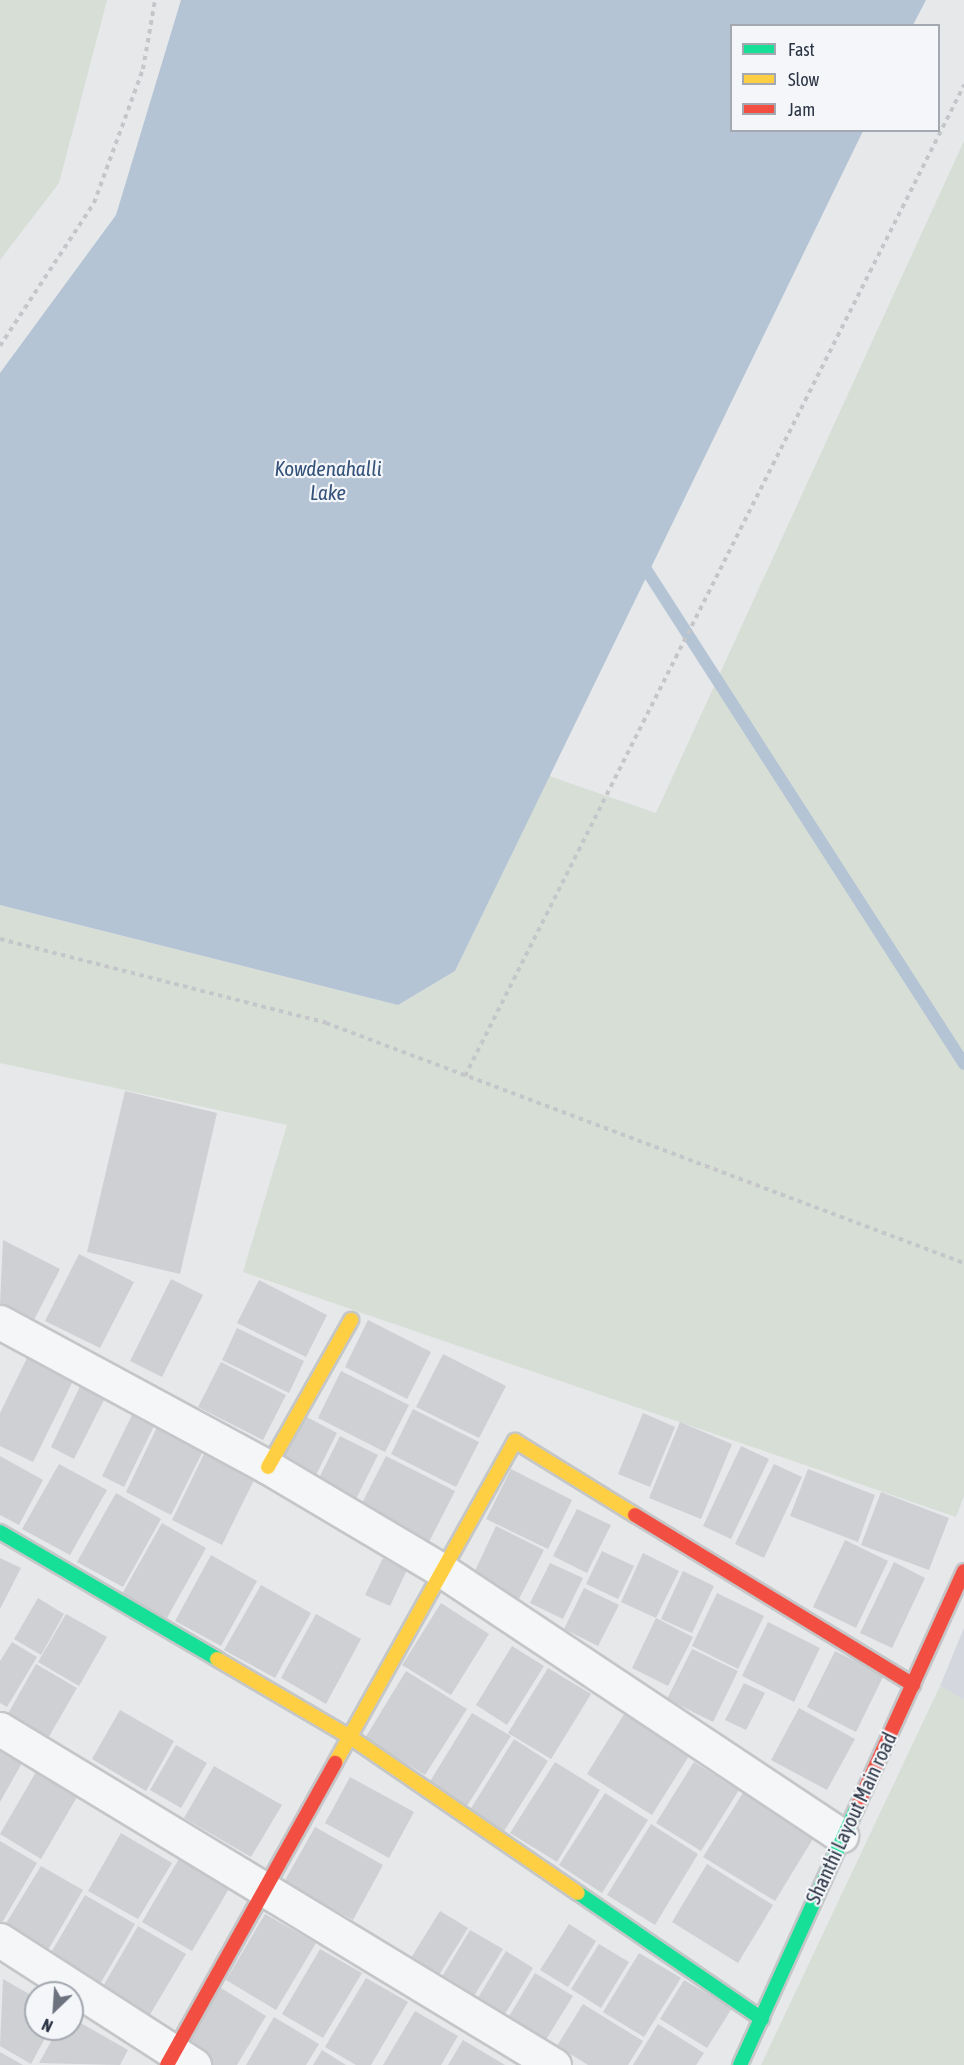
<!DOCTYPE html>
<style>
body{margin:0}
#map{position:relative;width:964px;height:2065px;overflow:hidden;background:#e6e8ea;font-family:"Asap Condensed",sans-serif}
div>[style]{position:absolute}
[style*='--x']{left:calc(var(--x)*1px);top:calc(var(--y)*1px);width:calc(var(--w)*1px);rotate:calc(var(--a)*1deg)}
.built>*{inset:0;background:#d4d7dd}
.green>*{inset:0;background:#d6ded6}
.water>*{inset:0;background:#b4c4d5}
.stream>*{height:12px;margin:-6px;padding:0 6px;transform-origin:6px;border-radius:6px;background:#b4c4d5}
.building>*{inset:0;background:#ced0d3}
.path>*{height:4px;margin-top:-2px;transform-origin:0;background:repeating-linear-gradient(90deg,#c5c6ca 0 4.5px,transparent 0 9px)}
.roads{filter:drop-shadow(2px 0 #c4c6c8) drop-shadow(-2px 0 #c4c6c8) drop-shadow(0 2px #c4c6c8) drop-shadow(0 -2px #c4c6c8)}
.street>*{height:33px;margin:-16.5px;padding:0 16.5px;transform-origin:16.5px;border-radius:16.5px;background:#f5f6f7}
.fast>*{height:14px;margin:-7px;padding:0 7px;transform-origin:7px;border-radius:7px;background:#16e098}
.slow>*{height:14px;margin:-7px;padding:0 7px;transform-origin:7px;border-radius:7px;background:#ffcf43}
.jam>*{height:14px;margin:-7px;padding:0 7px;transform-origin:7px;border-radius:7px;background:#f24e42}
span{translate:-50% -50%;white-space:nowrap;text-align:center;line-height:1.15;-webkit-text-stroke:4.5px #f4f6f9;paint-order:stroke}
.street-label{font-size:20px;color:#2b3445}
.water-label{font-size:21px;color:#34527a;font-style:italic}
.legend{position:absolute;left:730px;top:24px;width:210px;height:108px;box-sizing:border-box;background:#f4f6f9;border:2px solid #a4a8b1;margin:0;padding:8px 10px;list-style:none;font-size:18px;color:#2b3445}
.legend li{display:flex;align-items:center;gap:12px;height:30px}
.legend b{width:30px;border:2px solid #a4a8b1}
.north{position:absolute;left:24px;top:1981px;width:60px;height:60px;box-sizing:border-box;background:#f4f6f9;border:2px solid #a4a8b1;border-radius:50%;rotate:205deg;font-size:16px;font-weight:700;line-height:24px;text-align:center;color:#2b3445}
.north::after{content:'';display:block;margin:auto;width:21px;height:27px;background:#6c737f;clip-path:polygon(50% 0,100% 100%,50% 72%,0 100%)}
</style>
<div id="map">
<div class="built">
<div style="clip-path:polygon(964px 1628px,964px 1700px,940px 1686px)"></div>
</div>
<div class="green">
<div style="clip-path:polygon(0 0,107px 0,59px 183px,0 260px)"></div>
<div style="clip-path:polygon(964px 141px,964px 1496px,956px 1517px,243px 1272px,287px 1125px,0 1063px,0 905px,398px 1005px,455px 971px,549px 776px,656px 813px)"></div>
<div style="clip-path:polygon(940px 1686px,964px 1700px,964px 2065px,761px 2065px)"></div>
</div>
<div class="water">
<div style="clip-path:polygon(181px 0,926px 0,913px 25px,732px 26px,732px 130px,863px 131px,455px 971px,398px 1005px,0 905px,0 373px,116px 215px)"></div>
</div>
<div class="stream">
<div style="--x:640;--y:560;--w:599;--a:57.26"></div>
</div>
<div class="building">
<div style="clip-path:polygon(125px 1091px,217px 1113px,180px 1274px,87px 1252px)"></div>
<div style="clip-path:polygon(3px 1240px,60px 1269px,33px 1322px,0 1305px)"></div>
<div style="clip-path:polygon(79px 1254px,134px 1282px,100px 1348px,45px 1321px)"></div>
<div style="clip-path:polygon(171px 1279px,203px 1295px,162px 1377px,130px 1361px)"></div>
<div style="clip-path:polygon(259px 1280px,327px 1315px,306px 1357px,237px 1323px)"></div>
<div style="clip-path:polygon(368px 1320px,431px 1352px,407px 1399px,345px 1367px)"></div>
<div style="clip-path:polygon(237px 1328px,304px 1361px,289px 1393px,222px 1360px)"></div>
<div style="clip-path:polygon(443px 1354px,506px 1386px,479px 1438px,416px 1407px)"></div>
<div style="clip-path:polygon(28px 1356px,74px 1379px,33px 1462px,0 1446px,0 1413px)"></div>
<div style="clip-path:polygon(221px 1362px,286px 1395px,263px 1440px,198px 1407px)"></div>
<div style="clip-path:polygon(341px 1371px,409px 1405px,385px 1452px,318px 1418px)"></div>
<div style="clip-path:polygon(83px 1380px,108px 1392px,74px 1459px,51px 1447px)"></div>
<div style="clip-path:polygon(135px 1409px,157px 1420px,124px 1487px,102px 1476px)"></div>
<div style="clip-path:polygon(413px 1409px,479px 1442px,456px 1487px,391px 1454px)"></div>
<div style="clip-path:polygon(643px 1413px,675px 1427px,650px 1487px,618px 1474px)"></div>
<div style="clip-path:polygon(303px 1415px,337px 1433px,313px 1481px,279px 1463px)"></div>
<div style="clip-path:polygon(680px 1422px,732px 1444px,701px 1519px,649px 1498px)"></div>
<div style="clip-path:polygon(158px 1425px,205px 1447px,171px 1515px,126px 1492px)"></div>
<div style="clip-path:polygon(340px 1436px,378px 1455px,355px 1501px,317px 1482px)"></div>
<div style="clip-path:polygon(741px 1446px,769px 1459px,731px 1539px,703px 1526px)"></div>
<div style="clip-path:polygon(204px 1454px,255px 1478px,222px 1545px,172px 1520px)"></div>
<div style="clip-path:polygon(0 1456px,43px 1480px,19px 1525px,0 1515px)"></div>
<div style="clip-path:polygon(386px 1456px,455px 1491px,429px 1542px,360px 1507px)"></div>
<div style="clip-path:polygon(59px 1464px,107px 1490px,70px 1555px,22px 1529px)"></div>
<div style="clip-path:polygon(774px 1464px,802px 1477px,764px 1558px,735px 1544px)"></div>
<div style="clip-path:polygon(511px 1469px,572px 1500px,548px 1549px,486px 1519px)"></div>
<div style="clip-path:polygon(808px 1469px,875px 1495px,858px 1542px,790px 1516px)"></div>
<div style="clip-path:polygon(881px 1492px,949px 1518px,929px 1570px,861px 1545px)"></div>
<div style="clip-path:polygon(116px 1493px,161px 1519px,123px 1587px,77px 1562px)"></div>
<div style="clip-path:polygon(577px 1509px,611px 1525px,587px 1573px,553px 1556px)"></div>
<div style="clip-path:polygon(162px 1523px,206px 1548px,167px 1618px,122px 1594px)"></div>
<div style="clip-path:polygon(496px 1526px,544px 1550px,519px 1599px,472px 1577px)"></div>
<div style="clip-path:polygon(845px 1540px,888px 1561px,856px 1628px,813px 1607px)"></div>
<div style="clip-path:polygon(602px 1551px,634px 1566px,618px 1599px,586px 1584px)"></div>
<div style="clip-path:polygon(643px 1553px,679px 1571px,656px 1618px,621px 1602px)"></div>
<div style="clip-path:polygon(211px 1555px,257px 1581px,221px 1646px,175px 1621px)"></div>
<div style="clip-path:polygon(0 1558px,21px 1568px,0 1609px)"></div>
<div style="clip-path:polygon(383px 1558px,407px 1570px,390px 1606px,365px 1595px)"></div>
<div style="clip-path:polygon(894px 1562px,925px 1578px,892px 1648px,860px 1633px)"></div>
<div style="clip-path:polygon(550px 1563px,583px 1578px,563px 1619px,530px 1603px)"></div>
<div style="clip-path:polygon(683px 1571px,714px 1586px,692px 1633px,661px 1619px)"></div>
<div style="clip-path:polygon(261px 1585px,311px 1613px,275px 1678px,224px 1650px)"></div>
<div style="clip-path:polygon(584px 1588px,619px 1605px,598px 1646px,564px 1629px)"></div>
<div style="clip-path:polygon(717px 1593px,764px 1616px,738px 1669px,692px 1646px)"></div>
<div style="clip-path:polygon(38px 1598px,64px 1614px,41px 1655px,14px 1639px)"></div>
<div style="clip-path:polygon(441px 1603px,489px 1634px,451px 1695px,402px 1665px)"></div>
<div style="clip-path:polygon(66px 1614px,107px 1637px,79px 1686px,38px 1662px)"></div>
<div style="clip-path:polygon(316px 1614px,361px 1639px,326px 1704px,281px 1678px)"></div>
<div style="clip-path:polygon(656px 1618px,693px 1637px,668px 1686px,632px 1668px)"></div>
<div style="clip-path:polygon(768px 1622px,820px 1648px,794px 1702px,742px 1676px)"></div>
<div style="clip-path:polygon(12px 1642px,37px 1657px,7px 1707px,0 1703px,0 1661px)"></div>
<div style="clip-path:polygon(512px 1646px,544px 1666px,507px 1725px,476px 1705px)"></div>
<div style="clip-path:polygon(692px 1649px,738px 1671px,713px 1722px,667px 1699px)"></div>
<div style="clip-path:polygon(835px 1651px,884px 1675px,856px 1732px,807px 1707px)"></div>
<div style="clip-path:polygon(36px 1664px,77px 1688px,47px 1740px,6px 1717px)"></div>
<div style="clip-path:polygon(548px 1668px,591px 1694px,551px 1759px,508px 1733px)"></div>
<div style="clip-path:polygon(406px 1671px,467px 1709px,425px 1775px,365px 1738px)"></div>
<div style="clip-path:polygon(744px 1683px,765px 1693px,746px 1730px,725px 1720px)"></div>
<div style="clip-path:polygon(799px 1708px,855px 1739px,827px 1790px,771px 1760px)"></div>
<div style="clip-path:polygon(120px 1710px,174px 1741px,146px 1791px,92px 1759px)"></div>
<div style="clip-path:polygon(626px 1711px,692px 1751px,652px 1815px,587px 1774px)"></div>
<div style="clip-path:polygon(472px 1713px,511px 1736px,467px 1806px,429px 1783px)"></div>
<div style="clip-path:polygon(514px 1739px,548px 1761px,504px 1831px,470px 1810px)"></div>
<div style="clip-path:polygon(176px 1745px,207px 1763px,181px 1808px,150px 1790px)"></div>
<div style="clip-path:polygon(0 1751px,22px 1763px,0 1802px)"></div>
<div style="clip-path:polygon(555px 1762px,600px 1790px,557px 1862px,510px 1833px)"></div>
<div style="clip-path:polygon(694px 1762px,739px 1790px,701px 1851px,656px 1823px)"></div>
<div style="clip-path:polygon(214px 1766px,282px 1805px,251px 1857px,184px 1818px)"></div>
<div style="clip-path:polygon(36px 1772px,77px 1797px,41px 1859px,0 1834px)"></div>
<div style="clip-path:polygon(350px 1777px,414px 1812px,389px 1858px,325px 1823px)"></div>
<div style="clip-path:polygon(746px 1788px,817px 1832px,775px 1901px,703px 1857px)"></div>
<div style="clip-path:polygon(605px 1793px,648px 1820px,602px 1893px,559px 1865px)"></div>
<div style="clip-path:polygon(651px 1824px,698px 1854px,655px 1925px,607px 1895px)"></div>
<div style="clip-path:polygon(315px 1827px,383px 1865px,353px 1920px,284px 1882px)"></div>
<div style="clip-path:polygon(121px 1833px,172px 1863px,138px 1919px,88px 1891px)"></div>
<div style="clip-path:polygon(0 1841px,37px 1863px,0 1926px)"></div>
<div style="clip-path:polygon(180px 1857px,230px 1887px,192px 1951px,142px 1922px)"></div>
<div style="clip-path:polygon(707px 1864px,773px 1905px,738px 1963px,672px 1922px)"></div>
<div style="clip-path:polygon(41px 1866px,83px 1890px,45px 1955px,2px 1930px)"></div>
<div style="clip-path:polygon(85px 1895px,135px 1924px,96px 1991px,46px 1961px)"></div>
<div style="clip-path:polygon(440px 1911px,468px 1928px,434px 1983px,406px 1966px)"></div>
<div style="clip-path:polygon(265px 1914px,316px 1943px,276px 2010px,226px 1980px)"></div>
<div style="clip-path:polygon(569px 1924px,596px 1941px,568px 1987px,540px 1970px)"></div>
<div style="clip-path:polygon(138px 1926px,186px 1954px,145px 2023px,98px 1995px)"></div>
<div style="clip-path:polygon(470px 1930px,503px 1949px,469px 2004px,437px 1985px)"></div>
<div style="clip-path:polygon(599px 1944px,629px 1962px,601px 2008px,571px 1989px)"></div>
<div style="clip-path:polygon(320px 1949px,362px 1973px,323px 2038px,282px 2014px)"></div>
<div style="clip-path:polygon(506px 1951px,533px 1968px,500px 2022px,473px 2006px)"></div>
<div style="clip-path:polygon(639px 1953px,681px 1978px,644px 2037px,603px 2012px)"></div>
<div style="clip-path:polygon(535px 1973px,573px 1996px,542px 2046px,505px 2023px)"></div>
<div style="clip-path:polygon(366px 1978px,408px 2002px,371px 2065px,356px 2065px,325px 2047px)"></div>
<div style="clip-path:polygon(3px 1979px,36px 1998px,36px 2029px,50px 2029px,31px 2064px,0 2046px)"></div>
<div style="clip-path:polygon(684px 1980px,732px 2008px,707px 2048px,660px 2019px)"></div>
<div style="clip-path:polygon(221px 1988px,266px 2016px,237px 2065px,209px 2065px,184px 2051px)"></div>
<div style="clip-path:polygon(583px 2004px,643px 2041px,628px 2065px,588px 2065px,557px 2046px)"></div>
<div style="clip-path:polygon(415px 2011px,458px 2036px,441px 2065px,383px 2065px)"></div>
<div style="clip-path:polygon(274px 2017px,319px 2044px,306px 2065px,246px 2065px)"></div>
<div style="clip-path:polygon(72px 2018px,128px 2050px,120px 2065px,39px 2063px,58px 2029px,72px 2029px)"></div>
<div style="clip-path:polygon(658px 2024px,704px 2053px,696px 2065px,633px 2065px)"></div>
<div style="clip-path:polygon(463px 2040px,505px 2065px,448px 2065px)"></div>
<div style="clip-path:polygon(322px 2050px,346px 2065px,313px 2065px)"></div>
<div style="clip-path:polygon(0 2052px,23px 2065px,0 2065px)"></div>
</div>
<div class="path">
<div style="--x:0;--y:346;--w:171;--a:-56.7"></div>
<div style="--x:94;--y:203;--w:143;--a:-69.9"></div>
<div style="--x:143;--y:69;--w:70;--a:-80.1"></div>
<div style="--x:0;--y:939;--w:337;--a:14.4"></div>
<div style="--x:326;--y:1023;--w:682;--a:20.62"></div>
<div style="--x:465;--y:1076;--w:1110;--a:-63.27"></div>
</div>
<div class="roads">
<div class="street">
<div style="--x:0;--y:1322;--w:305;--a:28.4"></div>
<div style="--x:268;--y:1467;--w:204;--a:30.7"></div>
<div style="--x:443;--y:1571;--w:478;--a:33.6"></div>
<div style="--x:0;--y:1729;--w:648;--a:31.24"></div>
<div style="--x:0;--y:1940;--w:231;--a:32.8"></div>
</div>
<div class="fast">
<div style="--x:0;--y:1532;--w:251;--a:30.3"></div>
<div style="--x:578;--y:1893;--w:223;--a:34.4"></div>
<div style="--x:740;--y:2065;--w:283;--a:-65.6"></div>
</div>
<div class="slow">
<div style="--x:268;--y:1467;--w:169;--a:-60.5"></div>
<div style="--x:217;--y:1659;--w:154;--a:30.4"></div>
<div style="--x:350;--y:1737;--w:276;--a:34.4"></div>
<div style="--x:335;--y:1763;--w:369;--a:-60.8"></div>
<div style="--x:515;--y:1441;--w:141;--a:31.7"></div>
</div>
<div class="jam">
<div style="--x:635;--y:1515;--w:326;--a:31.4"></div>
<div style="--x:857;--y:1807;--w:259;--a:-65.6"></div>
<div style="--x:167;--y:2065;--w:346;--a:-60.9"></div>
</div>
</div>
<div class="street-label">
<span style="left:851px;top:1818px;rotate:-65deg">Shanthi Layout Main road</span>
</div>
<div class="water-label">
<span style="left:328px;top:480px">Kowdenahalli<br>Lake</span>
</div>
<ul class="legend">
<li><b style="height:8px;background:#16e098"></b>Fast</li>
<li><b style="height:8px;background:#ffcf43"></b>Slow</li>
<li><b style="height:8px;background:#f24e42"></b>Jam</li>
</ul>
<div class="north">N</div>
</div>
